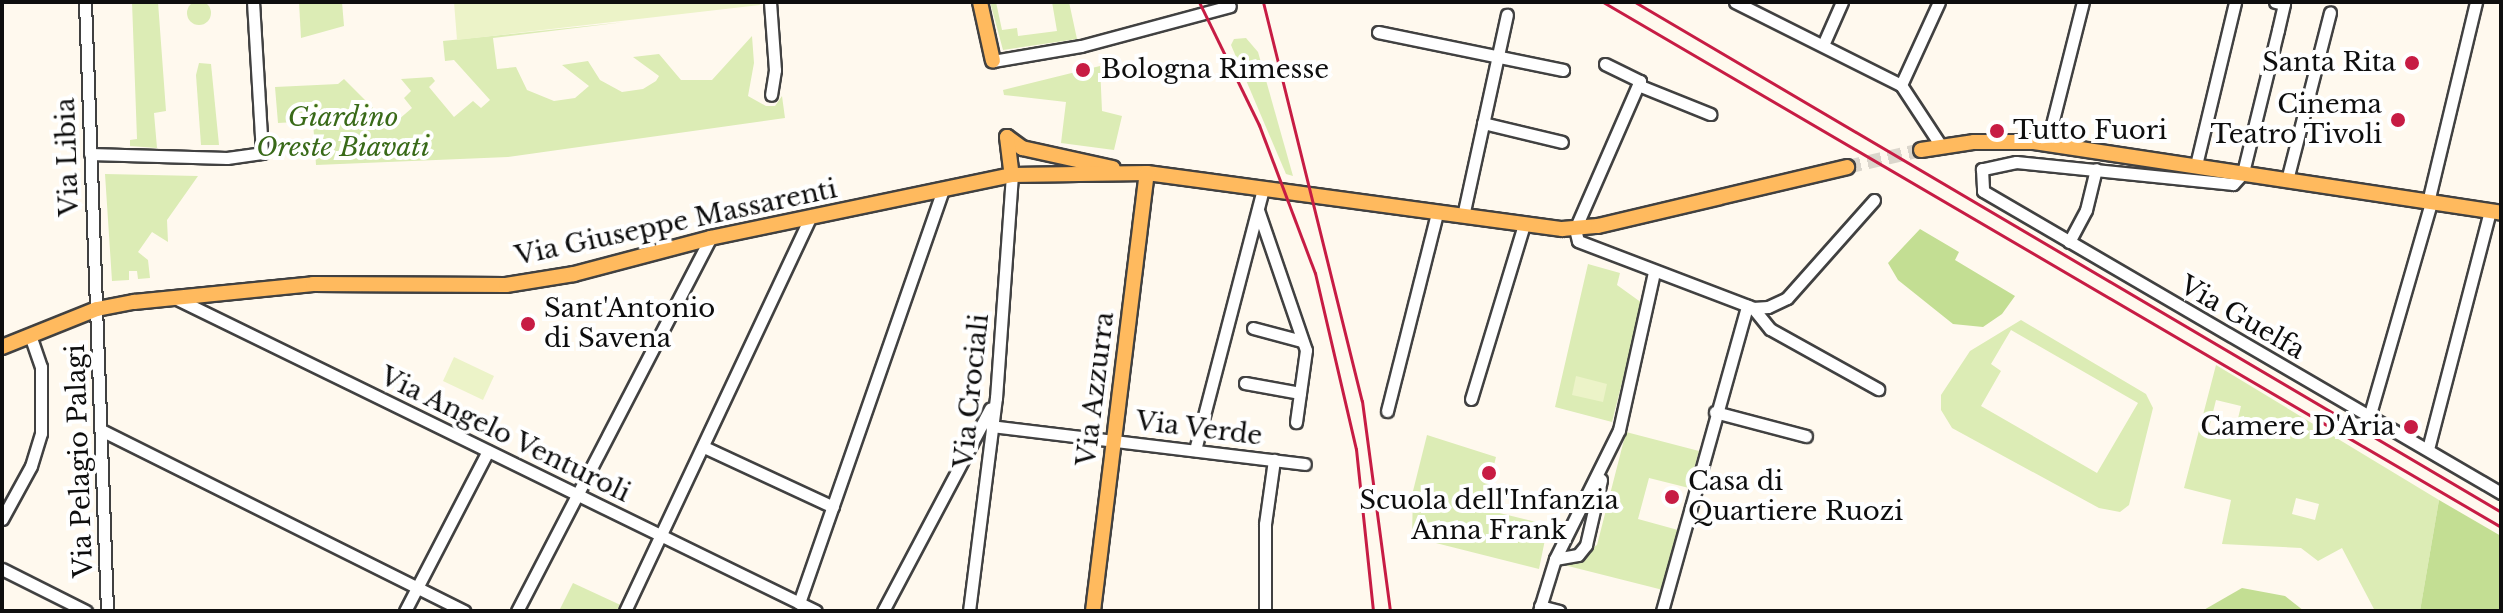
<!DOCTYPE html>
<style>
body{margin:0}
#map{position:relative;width:2503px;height:613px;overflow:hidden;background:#fff9ee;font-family:"Libre Baskerville",serif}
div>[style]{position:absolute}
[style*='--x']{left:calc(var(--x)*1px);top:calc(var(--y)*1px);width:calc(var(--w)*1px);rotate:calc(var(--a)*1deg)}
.green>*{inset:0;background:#dcecb5}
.round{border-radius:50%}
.forest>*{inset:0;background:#c3de93}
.pitch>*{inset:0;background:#ecf3c8}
.major-tunnel>*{height:14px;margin-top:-7px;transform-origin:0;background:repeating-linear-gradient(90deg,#dbd6cc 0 14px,transparent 0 21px)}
.roads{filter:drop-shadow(2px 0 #414141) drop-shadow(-2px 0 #414141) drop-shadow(0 2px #414141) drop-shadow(0 -2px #414141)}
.minor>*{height:11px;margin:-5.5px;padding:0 5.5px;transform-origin:5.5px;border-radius:5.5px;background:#fff}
.major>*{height:14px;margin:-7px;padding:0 7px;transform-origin:7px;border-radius:7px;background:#ffba5e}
.rail>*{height:3px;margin:-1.5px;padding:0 1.5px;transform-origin:1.5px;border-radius:1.5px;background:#c71c44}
.dots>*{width:22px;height:22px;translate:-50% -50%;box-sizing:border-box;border:4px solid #fff;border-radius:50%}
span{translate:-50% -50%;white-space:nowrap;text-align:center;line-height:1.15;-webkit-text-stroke:8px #fff;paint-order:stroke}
.poi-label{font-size:26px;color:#0e0e0e}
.right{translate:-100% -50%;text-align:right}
.left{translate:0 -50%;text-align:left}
.park-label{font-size:26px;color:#396a19;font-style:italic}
.street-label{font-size:26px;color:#0e0e0e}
.frame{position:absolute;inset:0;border:4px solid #0e0e0e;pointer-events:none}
</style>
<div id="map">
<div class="green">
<div class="round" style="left:187px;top:1px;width:24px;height:24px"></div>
<div style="clip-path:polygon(132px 2px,158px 2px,166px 111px,154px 113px,157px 148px,130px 146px,130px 140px,137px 139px)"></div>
<div style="clip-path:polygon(299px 2px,342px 2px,344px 26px,301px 38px)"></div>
<div style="clip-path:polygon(990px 2px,996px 2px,1002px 30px,1017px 28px,1018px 36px,1057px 31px,1052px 2px,1069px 2px,1077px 39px,1003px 50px)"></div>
<div style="clip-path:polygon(625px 22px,493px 38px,497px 69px,516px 67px,527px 90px,554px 101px,575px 98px,589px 86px,562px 65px,588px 61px,600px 80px,622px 92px,643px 89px,656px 81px,659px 76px,633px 57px,659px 54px,681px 80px,712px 80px,752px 36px,754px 63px,748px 96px,766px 106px,775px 106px,782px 96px,785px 118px,508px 157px,316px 165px,313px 121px,278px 123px,275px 87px,338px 84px,344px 79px,391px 126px,412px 108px,404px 98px,411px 91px,401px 79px,432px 77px,435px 81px,429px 87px,454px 117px,473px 101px,481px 108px,490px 100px,454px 60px,445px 61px,443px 41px)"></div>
<div style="clip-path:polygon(1246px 38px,1258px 52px,1293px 176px,1286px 174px,1231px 45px,1234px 39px)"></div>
<div style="clip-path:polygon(211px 64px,219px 145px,201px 145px,196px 75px,199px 63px)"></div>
<div style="clip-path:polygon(1100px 66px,1102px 111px,1122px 116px,1114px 150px,1061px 143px,1066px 102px,1004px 95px,1003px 90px)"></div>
<div style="clip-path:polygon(105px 174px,198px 176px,167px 220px,168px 242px,152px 232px,138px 252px,148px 260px,150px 278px,138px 279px,137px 271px,129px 271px,129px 280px,112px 281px)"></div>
<div style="clip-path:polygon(1588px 264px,1620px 273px,1617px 285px,1642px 303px,1612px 422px,1555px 407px)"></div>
<div style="clip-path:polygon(evenodd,2021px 320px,2146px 394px,2153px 408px,2129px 505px,2120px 512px,2099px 508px,1952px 428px,1941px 410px,1941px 395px,1970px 351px,2021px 320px,2011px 330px,2138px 403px,2097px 473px,1981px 406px,2001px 371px,1991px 364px,2011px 330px)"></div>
<div style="clip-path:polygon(evenodd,2216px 365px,2439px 500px,2420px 611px,2375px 611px,2342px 548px,2318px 561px,2301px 548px,2222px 544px,2231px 500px,2184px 488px,2216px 365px,2216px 400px,2241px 406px,2233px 439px,2208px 432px,2216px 400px,2216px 365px,2296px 498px,2319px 504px,2315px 520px,2292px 514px,2296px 498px)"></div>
<div style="clip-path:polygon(1626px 432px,1699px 451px,1689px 488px,1649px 478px,1638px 519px,1678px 530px,1663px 590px,1564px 565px,1597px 545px)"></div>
<div style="clip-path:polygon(1427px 435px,1496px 457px,1483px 509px,1548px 525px,1539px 569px,1412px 537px,1413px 491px)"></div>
<div style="clip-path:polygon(573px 583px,627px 608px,625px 611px,559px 611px)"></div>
</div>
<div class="forest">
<div style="clip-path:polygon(1920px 229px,1959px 252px,1955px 260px,2015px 296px,2002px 314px,1983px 327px,1953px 324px,1898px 280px,1888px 263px)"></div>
<div style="clip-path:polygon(2439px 500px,2501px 536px,2501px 611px,2420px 611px)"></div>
<div style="clip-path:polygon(2242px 588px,2285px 596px,2304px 611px,2202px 611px)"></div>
</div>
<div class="pitch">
<div style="clip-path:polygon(454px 2px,759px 2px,760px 5px,457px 40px)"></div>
<div style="clip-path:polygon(454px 357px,494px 376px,483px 400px,443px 381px)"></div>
<div style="clip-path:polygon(1576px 376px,1607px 384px,1603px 402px,1572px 395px)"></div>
</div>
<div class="major-tunnel">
<div style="--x:1847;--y:167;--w:76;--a:-12.9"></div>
</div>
<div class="roads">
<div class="minor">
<div style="--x:85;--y:2;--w:609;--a:87.93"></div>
<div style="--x:770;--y:2;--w:68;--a:85.8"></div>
<div style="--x:775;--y:70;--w:25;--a:99"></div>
<div style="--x:1735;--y:2;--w:186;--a:26.6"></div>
<div style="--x:1901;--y:85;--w:73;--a:56.7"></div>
<div style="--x:2275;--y:2;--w:9;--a:13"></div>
<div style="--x:2284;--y:4;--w:27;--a:103"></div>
<div style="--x:2278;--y:30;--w:147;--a:103.8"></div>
<div style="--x:2243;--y:173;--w:15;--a:132"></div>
<div style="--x:2233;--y:184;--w:218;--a:-174.2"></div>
<div style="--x:2016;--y:162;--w:35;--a:168"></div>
<div style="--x:1982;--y:169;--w:22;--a:87"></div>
<div style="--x:1983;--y:191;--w:600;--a:30.24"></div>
<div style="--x:1378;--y:32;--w:189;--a:11.6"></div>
<div style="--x:1823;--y:45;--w:47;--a:-66.2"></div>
<div style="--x:993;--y:61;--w:89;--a:-9.7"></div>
<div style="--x:1081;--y:46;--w:154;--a:-15"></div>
<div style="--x:1605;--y:64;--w:39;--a:26"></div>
<div style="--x:1640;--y:81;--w:4;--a:117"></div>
<div style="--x:1638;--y:85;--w:78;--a:21.9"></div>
<div style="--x:1638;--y:85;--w:157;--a:113.6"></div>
<div style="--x:1575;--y:229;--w:12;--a:76"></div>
<div style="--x:1578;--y:241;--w:187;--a:20.9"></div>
<div style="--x:1753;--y:308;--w:27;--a:51"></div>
<div style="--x:1770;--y:329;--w:124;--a:29.1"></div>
<div style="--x:1901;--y:85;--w:91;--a:-65.4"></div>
<div style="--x:1483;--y:123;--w:81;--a:13.5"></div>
<div style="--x:2047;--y:144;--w:146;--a:-75.8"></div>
<div style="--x:90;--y:154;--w:137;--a:1.7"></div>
<div style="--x:227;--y:158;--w:35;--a:-8"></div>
<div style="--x:262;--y:153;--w:151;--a:-93.4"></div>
<div style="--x:2196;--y:165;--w:168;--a:-76.5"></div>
<div style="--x:2287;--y:180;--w:173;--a:-75.6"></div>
<div style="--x:2428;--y:202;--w:206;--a:-76.5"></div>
<div style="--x:1258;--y:210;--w:148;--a:71.1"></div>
<div style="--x:1306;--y:350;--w:73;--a:97.9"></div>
<div style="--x:1463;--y:216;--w:206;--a:-77.7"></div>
<div style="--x:2069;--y:242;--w:36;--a:-62"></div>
<div style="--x:2086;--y:210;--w:42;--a:-76.3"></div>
<div style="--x:175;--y:298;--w:713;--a:26.03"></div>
<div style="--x:1753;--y:308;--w:15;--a:-4"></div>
<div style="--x:1768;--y:307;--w:21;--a:-25"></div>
<div style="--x:1787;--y:298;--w:131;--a:-48.4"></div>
<div style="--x:1253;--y:328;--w:51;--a:14.9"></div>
<div style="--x:1245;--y:383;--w:56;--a:10.3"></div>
<div style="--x:1471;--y:399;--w:182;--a:-73.1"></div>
<div style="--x:1387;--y:411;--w:204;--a:-75.8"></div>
<div style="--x:1715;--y:412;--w:94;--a:14.8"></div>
<div style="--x:2370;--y:414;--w:220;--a:-73.9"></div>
<div style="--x:991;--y:426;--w:316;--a:6.9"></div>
<div style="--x:101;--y:430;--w:406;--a:26.5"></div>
<div style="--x:704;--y:447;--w:142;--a:24.9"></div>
<div style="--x:2428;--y:449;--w:246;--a:-75.4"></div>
<div style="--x:1195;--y:450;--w:270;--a:-75.4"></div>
<div style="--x:2;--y:519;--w:60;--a:-61.3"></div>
<div style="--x:31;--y:466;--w:34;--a:-73"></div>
<div style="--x:41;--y:433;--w:66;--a:-90"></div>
<div style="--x:41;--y:367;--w:34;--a:-109"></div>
<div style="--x:1555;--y:559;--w:23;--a:-10"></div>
<div style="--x:1578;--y:555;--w:13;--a:-51"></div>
<div style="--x:1586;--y:545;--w:67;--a:-77"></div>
<div style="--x:2;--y:569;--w:94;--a:26.6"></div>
<div style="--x:799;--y:603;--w:438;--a:-70.8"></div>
<div style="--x:1540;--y:606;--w:20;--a:15"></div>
<div style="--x:405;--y:611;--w:180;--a:-62.6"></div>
<div style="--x:517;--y:611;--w:420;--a:-62.6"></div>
<div style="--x:625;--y:611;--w:435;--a:-64.8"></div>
<div style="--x:883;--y:611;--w:229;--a:-62.1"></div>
<div style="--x:969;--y:611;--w:215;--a:-82.8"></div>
<div style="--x:996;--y:398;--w:224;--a:-85.9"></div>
<div style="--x:1265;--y:611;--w:87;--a:-90"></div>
<div style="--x:1265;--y:524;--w:65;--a:-82"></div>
<div style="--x:1539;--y:611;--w:54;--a:-72.9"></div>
<div style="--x:1555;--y:559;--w:144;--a:-63.6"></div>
<div style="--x:1619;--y:430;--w:162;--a:-77.5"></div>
<div style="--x:1662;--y:611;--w:317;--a:-74.4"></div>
</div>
<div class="major">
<div style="--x:980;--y:2;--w:60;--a:77.6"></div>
<div style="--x:1007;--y:137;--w:19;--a:36"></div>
<div style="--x:1022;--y:148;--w:93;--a:12.4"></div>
<div style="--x:1007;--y:137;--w:38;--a:83"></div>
<div style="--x:1921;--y:150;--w:54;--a:-8.6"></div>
<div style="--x:1974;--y:142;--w:60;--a:0"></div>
<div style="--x:2034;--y:142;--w:472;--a:8.6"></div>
<div style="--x:2;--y:347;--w:102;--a:-21.8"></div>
<div style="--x:97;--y:309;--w:38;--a:-11"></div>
<div style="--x:134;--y:302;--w:180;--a:-5.7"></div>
<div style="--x:313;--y:284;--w:193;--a:0.3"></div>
<div style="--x:506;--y:285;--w:69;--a:-9.2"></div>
<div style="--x:574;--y:274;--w:141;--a:-14.8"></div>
<div style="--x:710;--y:238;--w:309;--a:-11.8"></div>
<div style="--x:1012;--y:175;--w:135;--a:-0.8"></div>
<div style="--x:1147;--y:173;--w:419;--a:7.7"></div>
<div style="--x:1562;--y:229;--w:36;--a:-5"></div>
<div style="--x:1598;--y:226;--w:256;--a:-13.3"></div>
<div style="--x:1093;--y:611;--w:441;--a:-83"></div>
</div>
</div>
<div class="rail">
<div style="--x:1199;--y:2;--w:137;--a:64"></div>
<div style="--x:1259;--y:125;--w:158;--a:69.3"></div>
<div style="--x:1315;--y:273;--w:181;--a:76.9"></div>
<div style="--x:1356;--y:449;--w:163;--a:84"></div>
<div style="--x:1263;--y:2;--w:411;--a:76.1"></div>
<div style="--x:1362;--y:401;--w:212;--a:82.4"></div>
<div style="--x:1603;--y:2;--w:1040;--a:30.31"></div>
<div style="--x:1635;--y:2;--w:1005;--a:30.49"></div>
</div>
<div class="dots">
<div style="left:2412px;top:63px;background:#c71c44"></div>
<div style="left:1083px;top:70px;background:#c71c44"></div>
<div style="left:2398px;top:120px;background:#c71c44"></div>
<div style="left:1997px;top:131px;background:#c71c44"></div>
<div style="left:528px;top:324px;background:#c71c44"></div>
<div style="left:2411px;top:427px;background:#c71c44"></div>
<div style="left:1489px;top:473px;background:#c71c44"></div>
<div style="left:1672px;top:497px;background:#c71c44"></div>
</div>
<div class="poi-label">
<span class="right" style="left:2396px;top:63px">Santa Rita</span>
<span class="left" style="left:1101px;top:70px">Bologna Rimesse</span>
<span class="right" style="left:2382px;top:120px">Cinema<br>Teatro Tivoli</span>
<span class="left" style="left:2013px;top:131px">Tutto Fuori</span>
<span class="left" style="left:544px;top:324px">Sant'Antonio<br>di Savena</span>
<span class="right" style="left:2395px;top:427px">Camere D'Aria</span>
<span class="left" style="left:1688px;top:497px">Casa di<br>Quartiere Ruozi</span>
<span style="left:1489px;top:516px">Scuola dell'Infanzia<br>Anna Frank</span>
</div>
<div class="park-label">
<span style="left:343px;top:133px">Giardino<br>Oreste Biavati</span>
</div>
<div class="street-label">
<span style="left:68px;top:157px;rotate:-92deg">Via Libia</span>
<span style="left:676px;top:223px;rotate:-12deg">Via Giuseppe Massarenti</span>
<span style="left:2242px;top:318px;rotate:30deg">Via Guelfa</span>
<span style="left:1096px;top:389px;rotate:-83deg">Via Azzurra</span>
<span style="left:972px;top:391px;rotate:-84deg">Via Crociali</span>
<span style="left:1199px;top:429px;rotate:7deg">Via Verde</span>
<span style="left:505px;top:435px;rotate:26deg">Via Angelo Venturoli</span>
<span style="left:80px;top:461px;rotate:-92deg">Via Pelagio Palagi</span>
</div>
<div class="frame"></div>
</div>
